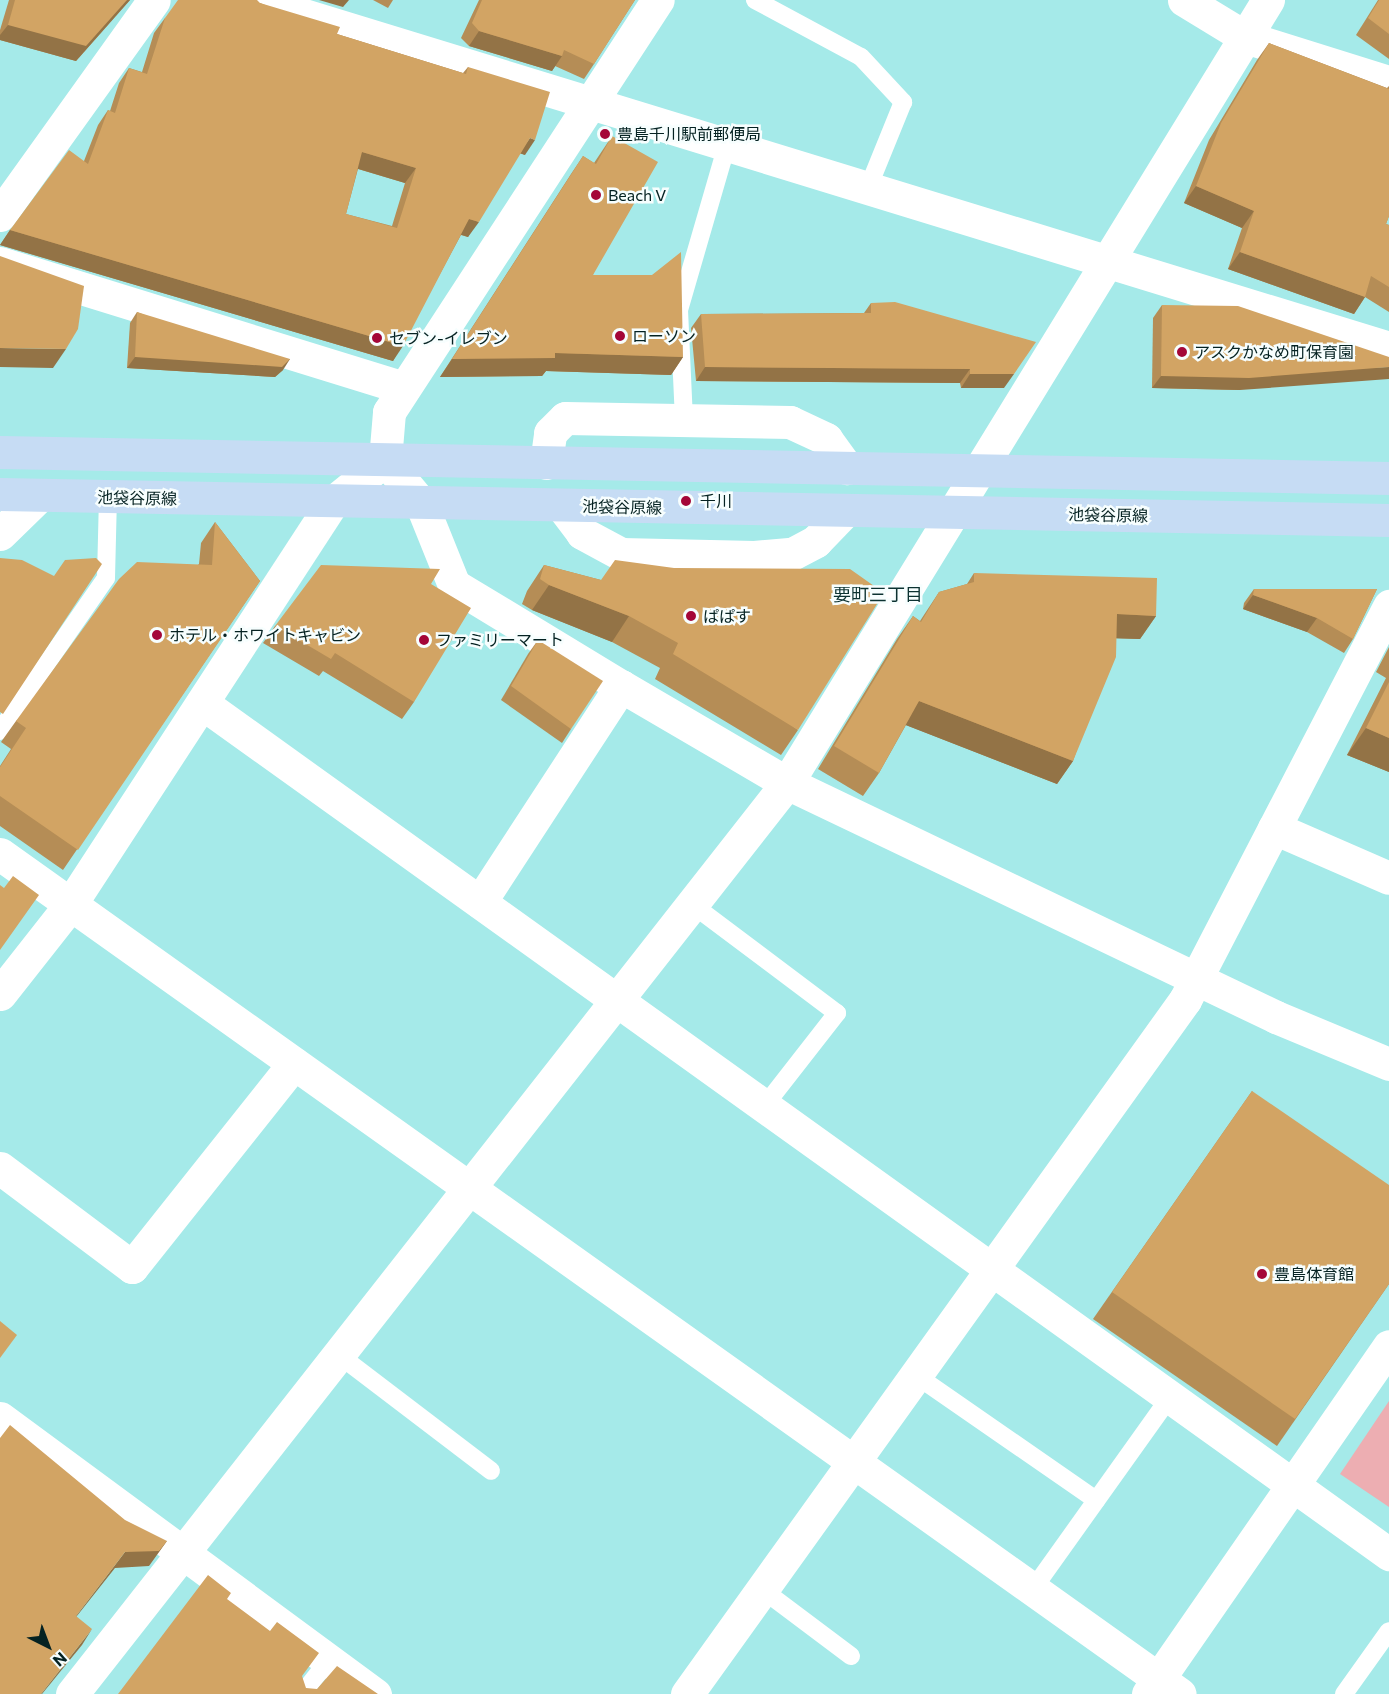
<!DOCTYPE html>
<meta charset="utf-8">
<style>
body{margin:0}
#map{position:relative;width:1389px;height:1694px;overflow:hidden;background:#a5eae9;font-family:Commissioner,"Noto Sans JP",sans-serif}
div>[style]{position:absolute}
[style*='--x']{left:calc(var(--x)*1px);top:calc(var(--y)*1px);width:calc(var(--w)*1px);rotate:calc(var(--a)*1deg)}
.green>*{inset:0;background:#edaeb2}
.lane>*{height:18px;margin:-9px;padding:0 9px;transform-origin:9px;border-radius:9px;background:#fff}
.street>*{height:33px;margin:-16.5px;padding:0 16.5px;transform-origin:16.5px;border-radius:16.5px;background:#fff}
.secondary>*{height:33px;margin:-16.5px;padding:0 16.5px;transform-origin:16.5px;border-radius:16.5px;background:#c6dcf4}
.wall>*{inset:0;background:#b58d56}
.shaded-wall>*{inset:0;background:#937346}
.building>*{inset:0;background:#d2a464}
.dots>*{width:16px;height:16px;translate:-50% -50%;box-sizing:border-box;border:3px solid #f7fefe;border-radius:50%}
span{translate:-50% -50%;white-space:nowrap;text-align:center;line-height:1.15;-webkit-text-stroke:5px #f7fefe;paint-order:stroke}
.poi-label{font-size:16px;color:#052222}
.left{translate:0 -50%;text-align:left}
.street-label{font-size:16px;color:#052222}
.neighbourhood-label{font-size:18px;color:#0c3231}
.north{position:absolute;left:18px;top:1616px;width:60px;height:60px;-webkit-text-stroke:4px #f7fefe;paint-order:stroke;rotate:138deg;font-size:16px;font-weight:700;line-height:24px;text-align:center;color:#052222}
.north::after{content:'';display:block;margin:auto;width:21px;height:27px;background:#052222;clip-path:polygon(50% 0,100% 100%,50% 72%,0 100%)}
</style>
<div id="map">
<div class="green">
<div style="clip-path:polygon(1389px 1401px,1389px 1507px,1340px 1474px)"></div>
</div>
<div class="lane">
<div style="--x:755;--y:0;--w:120;--a:28.3"></div>
<div style="--x:861;--y:57;--w:62;--a:47"></div>
<div style="--x:903;--y:102;--w:93;--a:112.1"></div>
<div style="--x:684;--y:420;--w:110;--a:-92.6"></div>
<div style="--x:679;--y:310;--w:172;--a:-73.8"></div>
<div style="--x:0;--y:731;--w:186;--a:-55.3"></div>
<div style="--x:106;--y:578;--w:81;--a:-88.6"></div>
<div style="--x:693;--y:905;--w:180;--a:36.9"></div>
<div style="--x:837;--y:1013;--w:117;--a:128"></div>
<div style="--x:339;--y:1355;--w:191;--a:37.3"></div>
<div style="--x:917;--y:1376;--w:218;--a:34.7"></div>
<div style="--x:1033;--y:1589;--w:234;--a:-54.5"></div>
<div style="--x:763;--y:1590;--w:110;--a:36.9"></div>
<div style="--x:302;--y:1694;--w:42;--a:-51.8"></div>
<div style="--x:1344;--y:1694;--w:77;--a:-54.5"></div>
</div>
<div class="street">
<div style="--x:255;--y:0;--w:1186;--a:17.06"></div>
<div style="--x:1184;--y:0;--w:71;--a:31.2"></div>
<div style="--x:1245;--y:37;--w:151;--a:17.4"></div>
<div style="--x:0;--y:215;--w:264;--a:-54.4"></div>
<div style="--x:0;--y:263;--w:423;--a:17.2"></div>
<div style="--x:385;--y:460;--w:56;--a:50.1"></div>
<div style="--x:421;--y:503;--w:88;--a:68.1"></div>
<div style="--x:454;--y:585;--w:195;--a:31.2"></div>
<div style="--x:621;--y:686;--w:192;--a:30.3"></div>
<div style="--x:787;--y:783;--w:542;--a:25.57"></div>
<div style="--x:1276;--y:1017;--w:122;--a:22.6"></div>
<div style="--x:546;--y:463;--w:30;--a:-82"></div>
<div style="--x:550;--y:433;--w:21;--a:-45"></div>
<div style="--x:565;--y:418;--w:225;--a:1"></div>
<div style="--x:790;--y:422;--w:40;--a:25"></div>
<div style="--x:826;--y:439;--w:36;--a:54"></div>
<div style="--x:562;--y:506;--w:34;--a:53"></div>
<div style="--x:582;--y:533;--w:44;--a:28.3"></div>
<div style="--x:621;--y:554;--w:133;--a:1.3"></div>
<div style="--x:754;--y:557;--w:38;--a:-5"></div>
<div style="--x:792;--y:554;--w:27;--a:-28"></div>
<div style="--x:816;--y:541;--w:43;--a:-45.9"></div>
<div style="--x:0;--y:534;--w:56;--a:-44.3"></div>
<div style="--x:202;--y:703;--w:1461;--a:35.64"></div>
<div style="--x:1274;--y:828;--w:125;--a:23.5"></div>
<div style="--x:0;--y:854;--w:1448;--a:35.45"></div>
<div style="--x:480;--y:902;--w:258;--a:-56.9"></div>
<div style="--x:0;--y:994;--w:113;--a:-51.8"></div>
<div style="--x:70;--y:905;--w:481;--a:-56.9"></div>
<div style="--x:333;--y:502;--w:67;--a:-38.9"></div>
<div style="--x:385;--y:460;--w:48;--a:-85.2"></div>
<div style="--x:389;--y:412;--w:492;--a:-56.9"></div>
<div style="--x:0;--y:1168;--w:165;--a:36.9"></div>
<div style="--x:132;--y:1267;--w:260;--a:-51.5"></div>
<div style="--x:0;--y:1418;--w:466;--a:36.4"></div>
<div style="--x:72;--y:1694;--w:1158;--a:-51.87"></div>
<div style="--x:787;--y:783;--w:919;--a:-58.44"></div>
<div style="--x:687;--y:1694;--w:854;--a:-54.34"></div>
<div style="--x:1185;--y:1000;--w:444;--a:-62.6"></div>
<div style="--x:1148;--y:1694;--w:423;--a:-55.3"></div>
</div>
<div class="secondary">
<div style="--x:0;--y:452;--w:1389;--a:1.07"></div>
<div style="--x:0;--y:494;--w:1389;--a:1.07"></div>
</div>
<div class="wall">
<div style="clip-path:polygon(9px 0,130px 0,76px 61px,0 40px,0 30px)"></div>
<div style="clip-path:polygon(373px 0,393px 0,388px 8px)"></div>
<div style="clip-path:polygon(479px 0,635px 0,594px 64px,584px 79px,555px 66px,552px 71px,469px 46px,461px 38px)"></div>
<div style="clip-path:polygon(1378px 0,1389px 0,1389px 59px,1356px 35px)"></div>
<div style="clip-path:polygon(evenodd,260px 3px,337px 34px,463px 73px,468px 67px,525px 155px,520px 153px,468px 237px,461px 235px,393px 361px,0 245px,10px 230px,84px 161px,98px 125px,108px 110px,110px 111px,119px 83px,129px 68px,142px 72px,154px 33px,165px 18px,260px 3px,358px 169px,405px 183px,392px 226px,346px 214px,358px 169px)"></div>
<div style="clip-path:polygon(1269px 43px,1387px 88px,1389px 86px,1389px 216px,1386px 224px,1389px 225px,1389px 312px,1365px 297px,1354px 314px,1228px 269px,1242px 228px,1184px 203px,1209px 140px,1257px 60px)"></div>
<div style="clip-path:polygon(612px 136px,593px 275px,683px 357px,671px 375px,546px 371px,542px 376px,440px 377px,571px 174px,583px 156px,594px 163px)"></div>
<div style="clip-path:polygon(871px 303px,1004px 388px,961px 388px,960px 383px,696px 381px,691px 328px,701px 314px,864px 313px)"></div>
<div style="clip-path:polygon(1162px 305px,1240px 390px,1152px 388px,1153px 318px)"></div>
<div style="clip-path:polygon(137px 312px,283px 370px,275px 377px,127px 368px,130px 323px)"></div>
<div style="clip-path:polygon(215px 522px,260px 581px,63px 870px,0 826px,0 766px,11px 749px,1px 742px,16px 721px,199px 564px,201px 543px)"></div>
<div style="clip-path:polygon(544px 565px,601px 580px,798px 730px,781px 755px,655px 679px,660px 668px,612px 642px,532px 610px,522px 604px,527px 591px)"></div>
<div style="clip-path:polygon(974px 573px,1156px 616px,1140px 639px,1116px 638px,1073px 761px,1057px 784px,906px 725px,879px 773px,863px 796px,818px 769px,897px 639px,913px 616px,920px 621px,939px 592px,967px 584px)"></div>
<div style="clip-path:polygon(431px 584px,414px 702px,402px 719px,323px 671px,319px 676px,263px 643px,275px 626px)"></div>
<div style="clip-path:polygon(1254px 589px,1377px 589px,1353px 639px,1344px 653px,1307px 632px,1243px 609px,1244px 603px)"></div>
<div style="clip-path:polygon(538px 640px,571px 729px,562px 743px,501px 700px,528px 654px)"></div>
<div style="clip-path:polygon(1389px 647px,1389px 772px,1347px 755px,1386px 678px,1376px 672px)"></div>
<div style="clip-path:polygon(1252px 1091px,1389px 1284px,1277px 1446px,1093px 1319px)"></div>
</div>
<div class="shaded-wall">
<div style="clip-path:polygon(127px 0,130px 0,76px 61px,0 40px,0 35px,8px 25px)"></div>
<div style="clip-path:polygon(319px 0,349px 0,343px 7px)"></div>
<div style="clip-path:polygon(479px 31px,562px 56px,552px 71px,469px 46px)"></div>
<div style="clip-path:polygon(530px 138px,535px 140px,525px 155px,519px 153px)"></div>
<div style="clip-path:polygon(362px 152px,416px 168px,405px 183px,352px 167px)"></div>
<div style="clip-path:polygon(1196px 186px,1254px 211px,1242px 228px,1184px 203px)"></div>
<div style="clip-path:polygon(469px 219px,479px 222px,468px 237px,459px 234px)"></div>
<div style="clip-path:polygon(10px 230px,403px 346px,393px 361px,0 245px)"></div>
<div style="clip-path:polygon(1240px 252px,1365px 297px,1354px 314px,1228px 269px)"></div>
<div style="clip-path:polygon(0 348px,66px 349px,53px 368px,0 367px)"></div>
<div style="clip-path:polygon(555px 353px,683px 357px,671px 375px,546px 371px,542px 376px,440px 377px,452px 359px)"></div>
<div style="clip-path:polygon(135px 357px,290px 359px,283px 370px,275px 377px,127px 368px)"></div>
<div style="clip-path:polygon(705px 367px,970px 369px,960px 383px,696px 381px)"></div>
<div style="clip-path:polygon(1389px 367px,1389px 379px,1240px 390px,1152px 388px,1161px 376px)"></div>
<div style="clip-path:polygon(970px 374px,1014px 374px,1004px 388px,961px 388px)"></div>
<div style="clip-path:polygon(549px 585px,629px 616px,612px 642px,532px 610px)"></div>
<div style="clip-path:polygon(1253px 595px,1317px 618px,1307px 632px,1243px 609px)"></div>
<div style="clip-path:polygon(1117px 614px,1156px 616px,1140px 639px,1101px 638px)"></div>
<div style="clip-path:polygon(919px 701px,1073px 761px,1057px 784px,903px 724px)"></div>
<div style="clip-path:polygon(1366px 728px,1389px 738px,1389px 772px,1347px 755px)"></div>
<div style="clip-path:polygon(167px 1541px,149px 1566px,115px 1568px,65px 1631px,76px 1616px,125px 1552px)"></div>
<div style="clip-path:polygon(92px 1629px,82px 1645px,42px 1694px,41px 1694px)"></div>
</div>
<div class="building">
<div style="clip-path:polygon(15px 0,127px 0,86px 46px,8px 25px)"></div>
<div style="clip-path:polygon(evenodd,178px 0,257px 0,260px 3px,340px 27px,337px 34px,466px 74px,468px 67px,550px 92px,535px 140px,530px 138px,479px 222px,469px 219px,403px 346px,10px 230px,69px 150px,88px 164px,108px 110px,115px 113px,129px 68px,147px 74px,165px 18px,178px 0,362px 152px,416px 168px,397px 228px,346px 214px,362px 152px)"></div>
<div style="clip-path:polygon(482px 0,635px 0,594px 64px,564px 50px,562px 56px,479px 31px,472px 23px)"></div>
<div style="clip-path:polygon(1379px 0,1389px 0,1389px 34px,1368px 18px)"></div>
<div style="clip-path:polygon(1269px 43px,1389px 89px,1389px 216px,1386px 224px,1389px 225px,1389px 287px,1371px 276px,1365px 297px,1240px 252px,1254px 211px,1196px 186px,1221px 123px)"></div>
<div style="clip-path:polygon(612px 136px,658px 162px,593px 275px,652px 275px,681px 252px,683px 357px,555px 353px,555px 358px,452px 359px,583px 156px,596px 164px)"></div>
<div style="clip-path:polygon(0 256px,84px 286px,78px 329px,66px 349px,0 348px)"></div>
<div style="clip-path:polygon(895px 302px,1036px 342px,1014px 374px,970px 374px,970px 369px,705px 367px,701px 314px,871px 313px,871px 303px)"></div>
<div style="clip-path:polygon(1162px 305px,1238px 306px,1389px 357px,1389px 367px,1249px 378px,1161px 376px)"></div>
<div style="clip-path:polygon(137px 312px,290px 359px,282px 367px,135px 357px)"></div>
<div style="clip-path:polygon(215px 522px,260px 581px,78px 850px,0 796px,0 767px,26px 728px,16px 721px,119px 579px,137px 562px,212px 565px)"></div>
<div style="clip-path:polygon(0 558px,22px 560px,54px 576px,65px 560px,96px 558px,102px 564px,3px 714px,0 712px)"></div>
<div style="clip-path:polygon(615px 560px,674px 568px,850px 569px,884px 593px,798px 730px,673px 654px,678px 643px,629px 616px,549px 585px,540px 579px,544px 565px,601px 580px)"></div>
<div style="clip-path:polygon(321px 565px,440px 569px,431px 584px,471px 608px,414px 702px,335px 653px,331px 659px,275px 626px)"></div>
<div style="clip-path:polygon(974px 573px,1157px 578px,1156px 616px,1117px 614px,1116px 657px,1073px 761px,919px 701px,879px 773px,834px 746px,913px 616px,921px 622px,939px 592px,974px 582px)"></div>
<div style="clip-path:polygon(1254px 589px,1377px 589px,1353px 639px,1317px 618px,1253px 595px)"></div>
<div style="clip-path:polygon(538px 640px,603px 681px,571px 729px,511px 686px)"></div>
<div style="clip-path:polygon(1389px 682px,1389px 738px,1366px 728px)"></div>
<div style="clip-path:polygon(13px 876px,39px 895px,0 950px,0 885px,4px 888px)"></div>
<div style="clip-path:polygon(1252px 1091px,1389px 1185px,1389px 1284px,1295px 1419px,1112px 1292px)"></div>
<div style="clip-path:polygon(0 1321px,17px 1335px,0 1358px)"></div>
<div style="clip-path:polygon(10px 1425px,125px 1520px,167px 1541px,159px 1551px,125px 1552px,76px 1616px,92px 1629px,41px 1694px,0 1694px,0 1438px)"></div>
<div style="clip-path:polygon(208px 1575px,231px 1593px,227px 1599px,270px 1631px,277px 1622px,319px 1653px,302px 1676px,306px 1688px,317px 1689px,337px 1666px,378px 1694px,118px 1694px)"></div>
</div>
<div class="dots">
<div style="left:605px;top:134px;background:#a40738"></div>
<div style="left:596px;top:195px;background:#a40738"></div>
<div style="left:620px;top:336px;background:#a40738"></div>
<div style="left:377px;top:338px;background:#a40738"></div>
<div style="left:1182px;top:352px;background:#a40738"></div>
<div style="left:686px;top:501px;background:#a40738"></div>
<div style="left:691px;top:616px;background:#a40738"></div>
<div style="left:157px;top:635px;background:#a40738"></div>
<div style="left:424px;top:640px;background:#a40738"></div>
<div style="left:1262px;top:1274px;background:#a40738"></div>
</div>
<div class="poi-label">
<span class="left" style="left:617px;top:134px">豊島千川駅前郵便局</span>
<span class="left" style="left:608px;top:195px">Beach V</span>
<span class="left" style="left:632px;top:336px">ローソン</span>
<span class="left" style="left:389px;top:338px">セブン-イレブン</span>
<span class="left" style="left:1194px;top:352px">アスクかなめ町保育園</span>
<span class="left" style="left:700px;top:501px">千川</span>
<span class="left" style="left:703px;top:616px">ぱぱす</span>
<span class="left" style="left:169px;top:635px">ホテル・ホワイトキャビン</span>
<span class="left" style="left:436px;top:640px">ファミリーマート</span>
<span class="left" style="left:1274px;top:1274px">豊島体育館</span>
</div>
<div class="street-label">
<span style="left:137px;top:498px;rotate:1deg">池袋谷原線</span>
<span style="left:622px;top:507px;rotate:1deg">池袋谷原線</span>
<span style="left:1108px;top:515px;rotate:1deg">池袋谷原線</span>
</div>
<div class="neighbourhood-label">
<span style="left:878px;top:594px">要町三丁目</span>
</div>
<div class="north">N</div>
</div>
